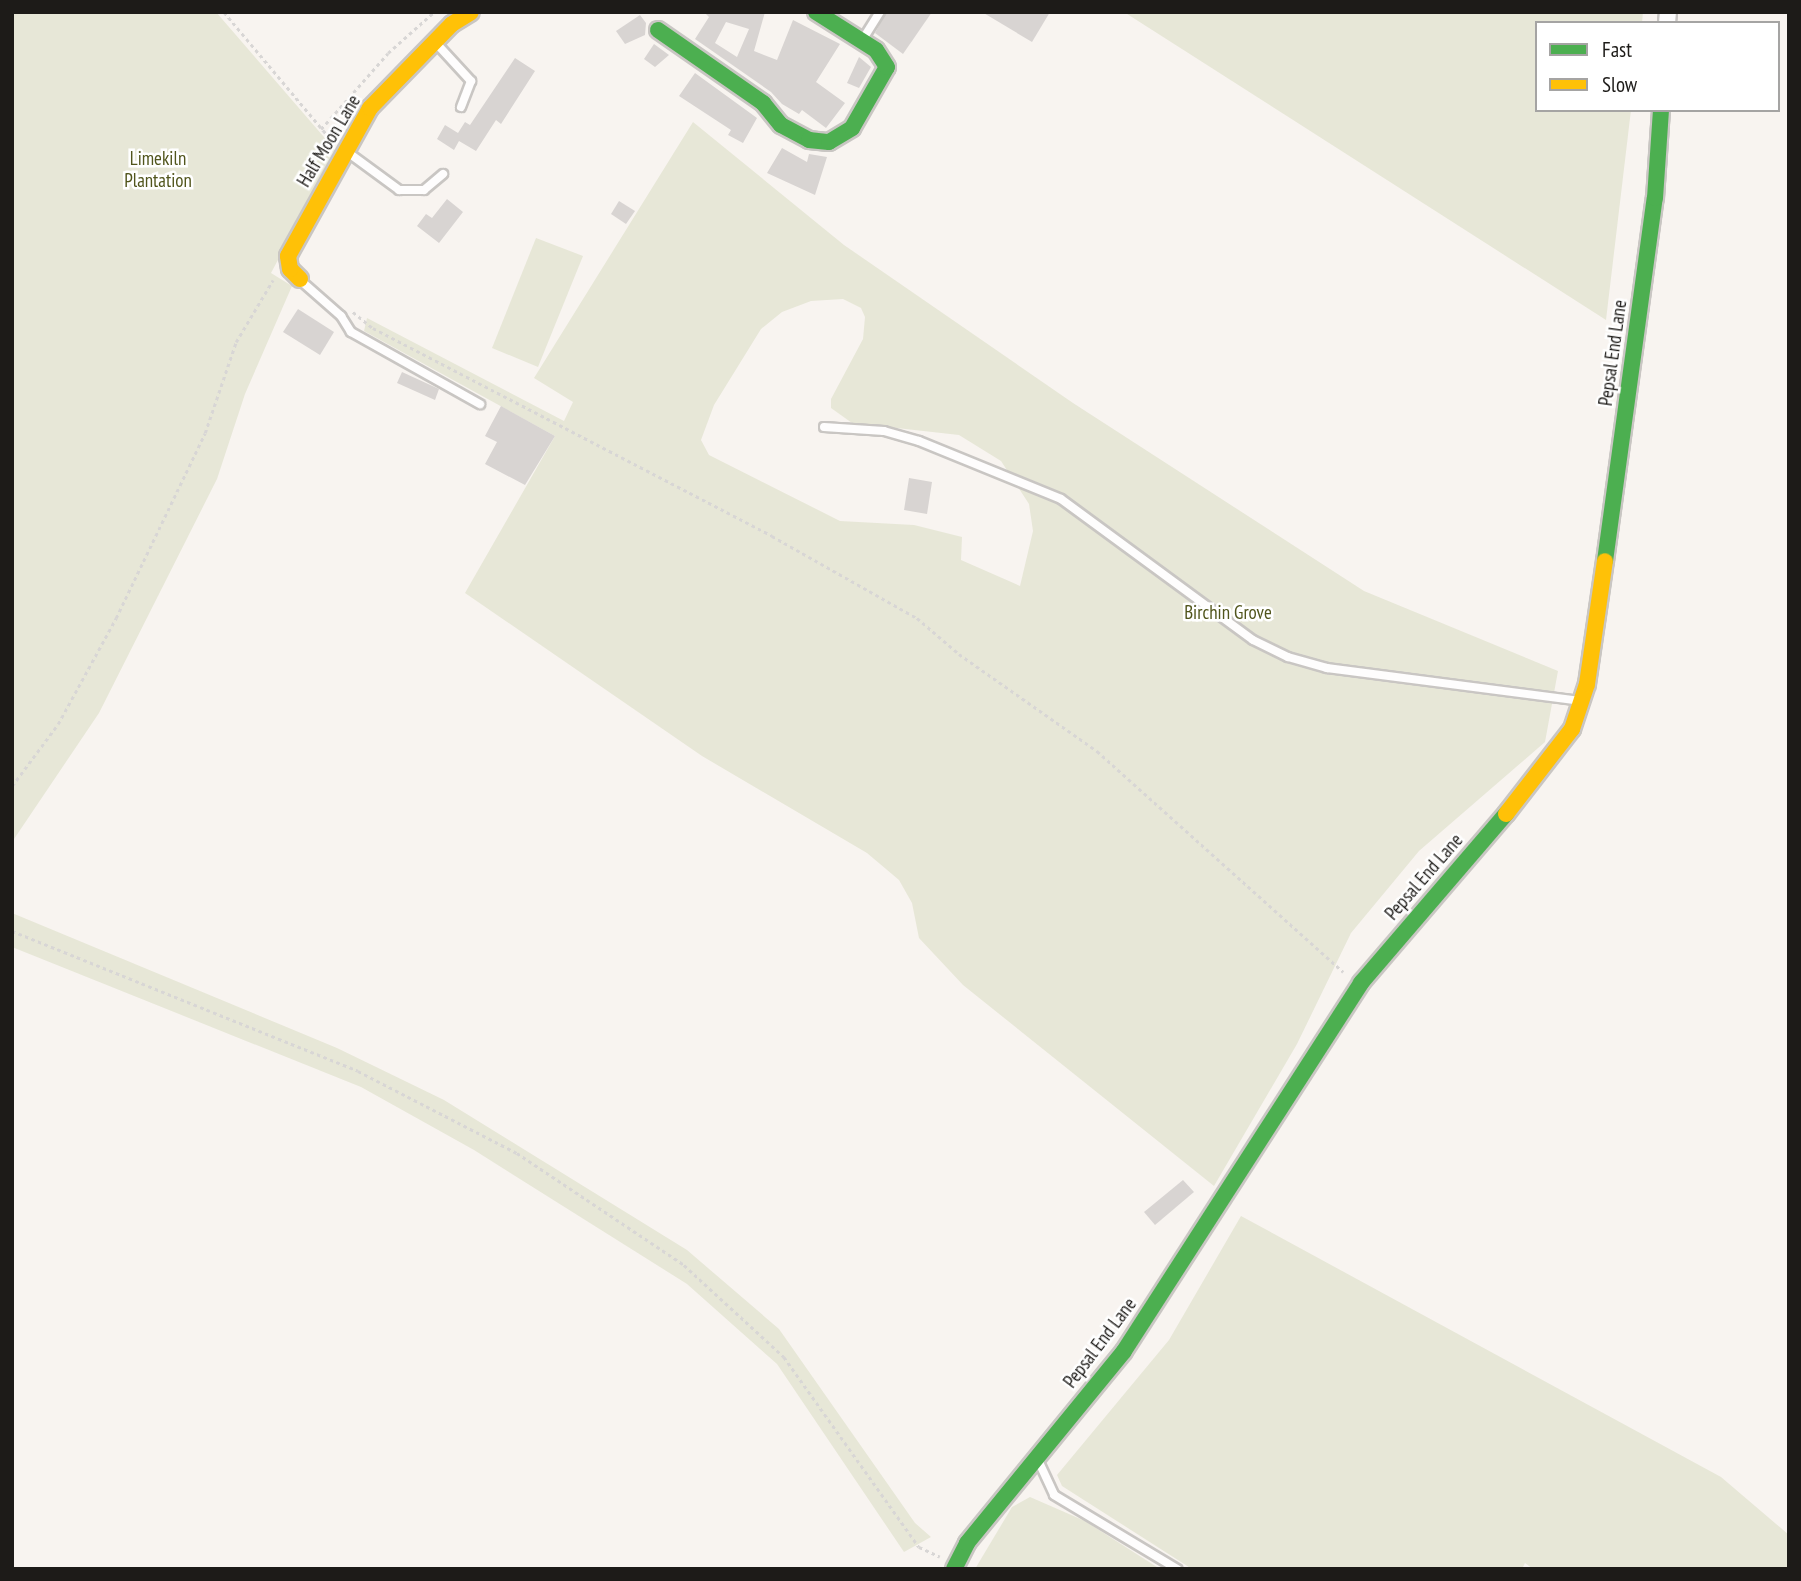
<!DOCTYPE html>
<style>
body{margin:0}
#map{position:relative;width:1801px;height:1581px;overflow:hidden;background:#f8f4f0;font-family:"PT Sans Narrow",sans-serif}
div>[style]{position:absolute}
[style*='--x']{left:calc(var(--x)*1px);top:calc(var(--y)*1px);width:calc(var(--w)*1px);rotate:calc(var(--a)*1deg)}
.green>*{inset:0;background:#e7e7d7}
.building>*{inset:0;background:#d8d4d2}
.path>*{height:2.5px;margin-top:-1.25px;transform-origin:0;background:repeating-linear-gradient(90deg,#d8d6d5 0 3.5px,transparent 0 7px)}
.roads{filter:drop-shadow(2px 0 #c9c6c3) drop-shadow(-2px 0 #c9c6c3) drop-shadow(0 2px #c9c6c3) drop-shadow(0 -2px #c9c6c3)}
.lane>*{height:8px;margin:-4px;padding:0 4px;transform-origin:4px;border-radius:4px;background:#fefdfd}
.street>*{height:16px;margin:-8px;padding:0 8px;transform-origin:8px;border-radius:8px;background:#fefdfd}
.fast>*{height:16px;margin:-8px;padding:0 8px;transform-origin:8px;border-radius:8px;background:#4caf50}
.slow>*{height:16px;margin:-8px;padding:0 8px;transform-origin:8px;border-radius:8px;background:#ffc107}
span{translate:-50% -50%;white-space:nowrap;text-align:center;line-height:1.15;-webkit-text-stroke:5px #fff;paint-order:stroke}
.street-label{font-size:19px;color:#1d1b18}
.park-label{font-size:19px;color:#51551c}
.frame{position:absolute;inset:0;border:14px solid #1d1b18;pointer-events:none}
.legend{position:absolute;left:1535px;top:21px;width:245px;height:91px;box-sizing:border-box;background:#fff;border:2px solid #a5a4a3;margin:0;padding:9px 12px;list-style:none;font-size:21px;color:#1d1b18}
.legend li{display:flex;align-items:center;gap:14px;height:35px}
.legend b{width:35px;border:2px solid #a5a4a3}
</style>
<div id="map">
<div class="green">
<div style="clip-path:polygon(12px 12px,216px 12px,336px 151px,271px 273px,292px 286px,245px 394px,217px 479px,99px 713px,12px 842px)"></div>
<div style="clip-path:polygon(1124px 12px,1643px 12px,1642px 23px,1537px 23px,1537px 110px,1631px 110px,1606px 320px)"></div>
<div style="clip-path:polygon(evenodd,693px 122px,844px 245px,1073px 403px,1364px 591px,1558px 671px,1545px 742px,1419px 851px,1351px 933px,1297px 1044px,1214px 1186px,963px 985px,919px 938px,912px 903px,899px 880px,867px 853px,702px 756px,465px 593px,555px 436px,364px 331px,367px 318px,564px 421px,573px 402px,534px 378px,693px 122px,843px 299px,861px 308px,865px 317px,863px 339px,831px 399px,831px 408px,852px 423px,959px 435px,1001px 461px,1029px 504px,1033px 531px,1020px 586px,961px 560px,962px 537px,914px 525px,840px 521px,709px 455px,701px 440px,714px 405px,761px 329px,782px 312px,811px 301px,843px 299px)"></div>
<div style="clip-path:polygon(536px 238px,583px 256px,538px 367px,492px 348px)"></div>
<div style="clip-path:polygon(12px 913px,337px 1048px,444px 1100px,687px 1250px,779px 1329px,915px 1523px,931px 1537px,904px 1552px,777px 1364px,687px 1284px,474px 1150px,361px 1087px,12px 947px)"></div>
<div style="clip-path:polygon(1241px 1216px,1721px 1477px,1789px 1535px,1789px 1569px,1533px 1569px,1525px 1563px,1522px 1569px,1192px 1569px,1062px 1486px,1057px 1475px,1169px 1340px)"></div>
<div style="clip-path:polygon(1030px 1497px,1085px 1521px,1160px 1569px,975px 1569px,1012px 1507px)"></div>
</div>
<div class="building">
<div style="clip-path:polygon(evenodd,704px 12px,765px 12px,754px 51px,777px 60px,793px 20px,840px 44px,816px 82px,845px 103px,826px 128px,802px 110px,799px 114px,782px 104px,771px 92px,695px 39px,709px 17px,704px 12px,726px 22px,749px 29px,737px 57px,715px 43px,726px 22px)"></div>
<div style="clip-path:polygon(886px 12px,932px 12px,903px 54px,875px 33px)"></div>
<div style="clip-path:polygon(982px 12px,1050px 12px,1032px 42px)"></div>
<div style="clip-path:polygon(640px 15px,646px 23px,645px 35px,625px 44px,616px 31px)"></div>
<div style="clip-path:polygon(654px 44px,669px 55px,655px 67px,644px 59px)"></div>
<div style="clip-path:polygon(859px 57px,871px 67px,859px 88px,847px 83px)"></div>
<div style="clip-path:polygon(515px 58px,535px 71px,501px 124px,496px 120px,476px 151px,459px 141px,454px 150px,437px 139px,445px 125px,458px 133px,465px 122px,470px 125px)"></div>
<div style="clip-path:polygon(695px 73px,757px 118px,743px 143px,728px 135px,731px 130px,679px 96px)"></div>
<div style="clip-path:polygon(782px 148px,807px 162px,809px 154px,827px 157px,815px 195px,767px 173px)"></div>
<div style="clip-path:polygon(447px 199px,463px 212px,439px 243px,417px 226px,426px 214px,432px 218px)"></div>
<div style="clip-path:polygon(619px 201px,635px 211px,626px 224px,611px 214px)"></div>
<div style="clip-path:polygon(298px 309px,334px 332px,320px 355px,283px 332px)"></div>
<div style="clip-path:polygon(402px 372px,439px 389px,435px 400px,397px 383px)"></div>
<div style="clip-path:polygon(501px 406px,555px 436px,525px 485px,485px 464px,497px 442px,485px 436px)"></div>
<div style="clip-path:polygon(909px 478px,932px 482px,927px 514px,904px 510px)"></div>
<div style="clip-path:polygon(1183px 1180px,1194px 1192px,1155px 1225px,1144px 1212px)"></div>
</div>
<div class="path">
<div style="--x:224;--y:12;--w:162;--a:50"></div>
<div style="--x:321;--y:129;--w:101;--a:-48.6"></div>
<div style="--x:388;--y:53;--w:62;--a:-41.7"></div>
<div style="--x:353;--y:312;--w:26;--a:39"></div>
<div style="--x:373;--y:328;--w:450;--a:27.5"></div>
<div style="--x:772;--y:536;--w:167;--a:29.5"></div>
<div style="--x:917;--y:618;--w:55;--a:40.6"></div>
<div style="--x:959;--y:654;--w:169;--a:35.1"></div>
<div style="--x:1097;--y:751;--w:331;--a:41.9"></div>
<div style="--x:12;--y:786;--w:77;--a:-53.4"></div>
<div style="--x:58;--y:724;--w:121;--a:-61.3"></div>
<div style="--x:116;--y:618;--w:205;--a:-64.3"></div>
<div style="--x:205;--y:433;--w:96;--a:-71.2"></div>
<div style="--x:236;--y:342;--w:72;--a:-59.2"></div>
<div style="--x:12;--y:931;--w:373;--a:22"></div>
<div style="--x:358;--y:1071;--w:179;--a:27.3"></div>
<div style="--x:517;--y:1153;--w:201;--a:33.8"></div>
<div style="--x:684;--y:1265;--w:136;--a:42.6"></div>
<div style="--x:784;--y:1357;--w:233;--a:54.6"></div>
<div style="--x:919;--y:1547;--w:23;--a:25"></div>
</div>
<div class="roads">
<div class="lane">
<div style="--x:863;--y:39;--w:32;--a:-58"></div>
<div style="--x:436;--y:43;--w:52;--a:47.4"></div>
<div style="--x:471;--y:81;--w:28;--a:111"></div>
<div style="--x:346;--y:151;--w:66;--a:36.3"></div>
<div style="--x:399;--y:190;--w:25;--a:0"></div>
<div style="--x:424;--y:190;--w:25;--a:-40"></div>
<div style="--x:300;--y:280;--w:55;--a:41.3"></div>
<div style="--x:341;--y:316;--w:19;--a:58"></div>
<div style="--x:351;--y:332;--w:148;--a:29.2"></div>
<div style="--x:824;--y:427;--w:60;--a:3.8"></div>
<div style="--x:884;--y:431;--w:36;--a:16"></div>
<div style="--x:919;--y:441;--w:153;--a:22.2"></div>
<div style="--x:1061;--y:499;--w:238;--a:36.3"></div>
<div style="--x:1253;--y:640;--w:39;--a:26"></div>
<div style="--x:1288;--y:657;--w:41;--a:15.8"></div>
<div style="--x:1327;--y:668;--w:255;--a:7.4"></div>
<div style="--x:1038;--y:1460;--w:38;--a:65"></div>
<div style="--x:1054;--y:1495;--w:144;--a:31"></div>
</div>
<div class="street">
<div style="--x:1667;--y:23;--w:11;--a:-85"></div>
</div>
<div class="fast">
<div style="--x:658;--y:30;--w:128;--a:34.8"></div>
<div style="--x:763;--y:103;--w:28;--a:51"></div>
<div style="--x:781;--y:125;--w:32;--a:28"></div>
<div style="--x:809;--y:140;--w:20;--a:6"></div>
<div style="--x:829;--y:142;--w:27;--a:-31"></div>
<div style="--x:852;--y:128;--w:70;--a:-60.2"></div>
<div style="--x:887;--y:67;--w:20;--a:-123"></div>
<div style="--x:876;--y:50;--w:71;--a:-147.7"></div>
<div style="--x:1605;--y:561;--w:366;--a:-82.2"></div>
<div style="--x:1655;--y:198;--w:88;--a:-86.1"></div>
<div style="--x:954;--y:1569;--w:29;--a:-63"></div>
<div style="--x:967;--y:1543;--w:248;--a:-50.7"></div>
<div style="--x:1124;--y:1351;--w:438;--a:-57.2"></div>
<div style="--x:1361;--y:983;--w:223;--a:-49.4"></div>
</div>
<div class="slow">
<div style="--x:300;--y:279;--w:14;--a:-135"></div>
<div style="--x:290;--y:269;--w:13;--a:-99"></div>
<div style="--x:288;--y:256;--w:169;--a:-61"></div>
<div style="--x:370;--y:108;--w:117;--a:-45.7"></div>
<div style="--x:452;--y:24;--w:22;--a:-32"></div>
<div style="--x:1506;--y:814;--w:108;--a:-52.2"></div>
<div style="--x:1572;--y:729;--w:47;--a:-71.6"></div>
<div style="--x:1587;--y:684;--w:124;--a:-81.7"></div>
</div>
</div>
<div class="street-label">
<span style="left:329px;top:141px;rotate:-59deg">Half Moon Lane</span>
<span style="left:1613px;top:353px;rotate:-82deg">Pepsal End Lane</span>
<span style="left:1424px;top:877px;rotate:-49deg">Pepsal End Lane</span>
<span style="left:1100px;top:1343px;rotate:-53deg">Pepsal End Lane</span>
</div>
<div class="park-label">
<span style="left:158px;top:170px">Limekiln<br>Plantation</span>
<span style="left:1228px;top:613px">Birchin Grove</span>
</div>
<div class="frame"></div>
<ul class="legend">
<li><b style="height:9px;background:#4caf50"></b>Fast</li>
<li><b style="height:9px;background:#ffc107"></b>Slow</li>
</ul>
</div>
